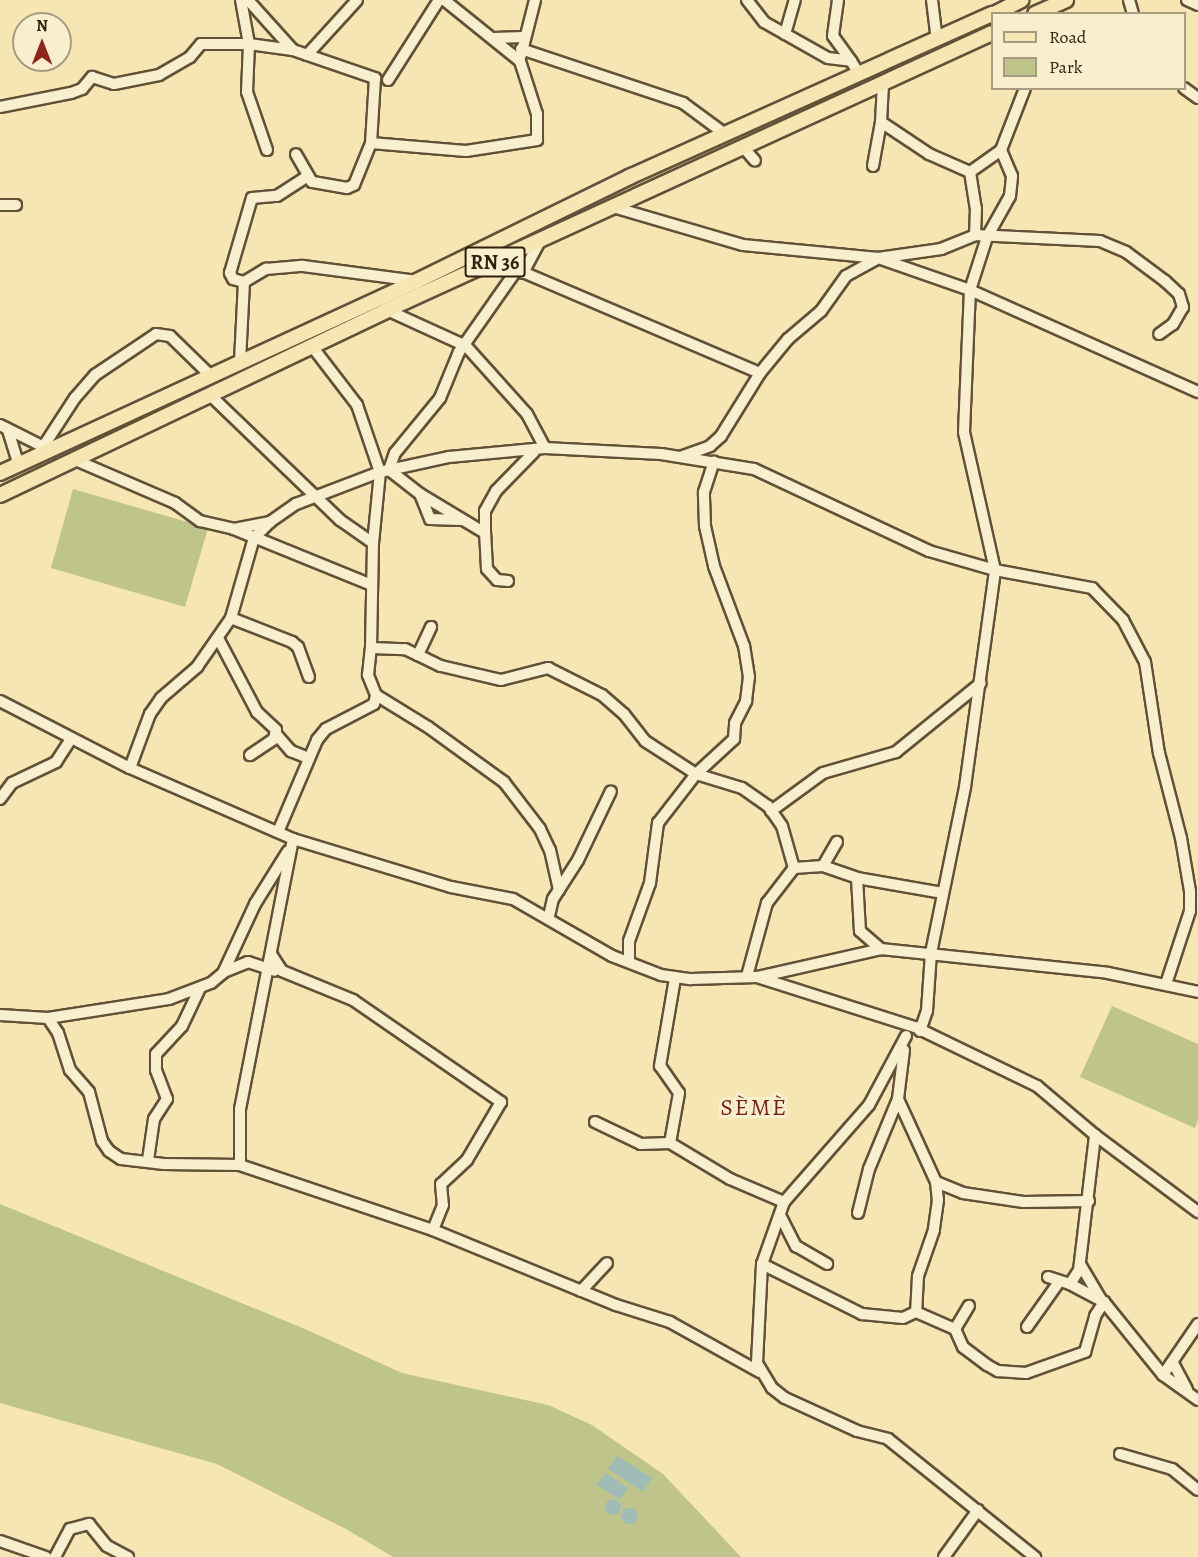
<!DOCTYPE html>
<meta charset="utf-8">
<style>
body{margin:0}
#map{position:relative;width:1198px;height:1557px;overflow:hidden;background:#f5e6b4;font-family:Alegreya,serif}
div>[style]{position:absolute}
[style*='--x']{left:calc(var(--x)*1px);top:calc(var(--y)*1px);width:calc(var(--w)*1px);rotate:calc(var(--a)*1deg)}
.green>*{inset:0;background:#bfc48b}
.water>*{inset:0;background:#9fbdb6}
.round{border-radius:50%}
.roads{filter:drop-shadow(2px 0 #625136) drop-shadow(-2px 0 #625136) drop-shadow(0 2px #625136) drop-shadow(0 -2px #625136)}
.minor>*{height:10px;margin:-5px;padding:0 5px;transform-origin:5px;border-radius:5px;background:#f8efce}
.major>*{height:14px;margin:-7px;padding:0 7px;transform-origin:7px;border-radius:7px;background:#f5e6b4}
span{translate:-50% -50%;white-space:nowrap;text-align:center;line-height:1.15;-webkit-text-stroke:6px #f8efce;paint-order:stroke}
.shield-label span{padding:2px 4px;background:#f8efce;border:2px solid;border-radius:4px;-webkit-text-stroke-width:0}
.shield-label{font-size:20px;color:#311f0c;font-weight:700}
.quarter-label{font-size:24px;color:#7a1f14;letter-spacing:1.5px}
.legend{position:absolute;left:991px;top:12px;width:195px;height:78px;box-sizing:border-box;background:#f8efce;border:2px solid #a89c80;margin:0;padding:8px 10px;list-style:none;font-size:18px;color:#311f0c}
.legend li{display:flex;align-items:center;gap:12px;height:30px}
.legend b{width:30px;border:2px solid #a89c80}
.north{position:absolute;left:12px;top:12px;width:60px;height:60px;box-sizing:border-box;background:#f8efce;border:2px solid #a89c80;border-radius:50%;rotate:0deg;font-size:16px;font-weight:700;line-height:24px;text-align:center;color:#311f0c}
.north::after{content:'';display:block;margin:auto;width:21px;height:27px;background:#8f2418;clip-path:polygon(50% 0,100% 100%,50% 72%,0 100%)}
</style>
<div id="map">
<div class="green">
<div style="clip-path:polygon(73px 489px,208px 528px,185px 607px,51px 568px)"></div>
<div style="clip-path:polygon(1112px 1006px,1198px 1044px,1198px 1120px,1195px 1128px,1080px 1077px)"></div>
<div style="clip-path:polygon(0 1204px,305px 1329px,402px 1373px,548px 1405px,592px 1425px,663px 1474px,741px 1557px,393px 1557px,346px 1529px,217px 1464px,0 1403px)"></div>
</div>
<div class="water">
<div style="clip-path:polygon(617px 1456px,652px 1478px,643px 1492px,608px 1469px)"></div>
<div style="clip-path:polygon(606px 1473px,628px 1488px,620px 1500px,597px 1485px)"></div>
<div class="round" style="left:605px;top:1499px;width:16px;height:16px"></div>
<div class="round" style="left:621px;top:1508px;width:16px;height:16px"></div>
</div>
<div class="roads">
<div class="minor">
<div style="--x:248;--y:0;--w:67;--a:48"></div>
<div style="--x:747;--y:0;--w:28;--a:52"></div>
<div style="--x:764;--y:22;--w:73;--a:29.4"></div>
<div style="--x:828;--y:58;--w:23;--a:7"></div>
<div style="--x:851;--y:61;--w:15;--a:58"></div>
<div style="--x:838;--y:0;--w:36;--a:98"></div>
<div style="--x:833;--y:36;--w:31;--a:54"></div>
<div style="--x:932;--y:0;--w:39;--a:83"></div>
<div style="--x:1129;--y:0;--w:15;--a:74"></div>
<div style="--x:1187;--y:0;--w:12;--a:24"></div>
<div style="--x:785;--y:34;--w:35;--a:-74"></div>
<div style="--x:494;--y:38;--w:29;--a:-2"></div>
<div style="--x:521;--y:49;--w:171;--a:18.4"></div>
<div style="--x:683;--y:103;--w:52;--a:36.4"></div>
<div style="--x:307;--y:55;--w:74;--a:-47.7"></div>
<div style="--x:521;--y:55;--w:57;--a:-75.7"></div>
<div style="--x:388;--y:80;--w:95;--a:-57.5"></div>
<div style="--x:883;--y:84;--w:38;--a:93"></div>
<div style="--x:881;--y:122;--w:58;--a:33.7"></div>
<div style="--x:929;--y:154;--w:45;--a:23.7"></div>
<div style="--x:970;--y:172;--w:38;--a:-35"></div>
<div style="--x:1001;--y:150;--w:66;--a:-68.8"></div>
<div style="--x:1184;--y:88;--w:17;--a:36"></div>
<div style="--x:0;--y:107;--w:72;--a:-11.2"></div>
<div style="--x:71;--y:93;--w:12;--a:-20"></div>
<div style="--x:82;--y:89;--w:16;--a:-50"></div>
<div style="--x:92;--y:77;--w:23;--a:18"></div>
<div style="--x:114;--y:84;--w:46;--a:-11.3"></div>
<div style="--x:159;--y:75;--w:36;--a:-30"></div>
<div style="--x:190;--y:57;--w:17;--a:-50"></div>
<div style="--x:201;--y:44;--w:48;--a:0"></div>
<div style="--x:249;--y:44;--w:45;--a:-100.3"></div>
<div style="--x:371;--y:143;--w:95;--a:4.8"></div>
<div style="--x:466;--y:151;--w:72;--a:-8.8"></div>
<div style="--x:537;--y:140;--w:26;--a:-90"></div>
<div style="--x:537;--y:114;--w:56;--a:-107.8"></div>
<div style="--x:520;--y:61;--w:97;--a:-141.2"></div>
<div style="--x:743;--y:147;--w:18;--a:49"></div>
<div style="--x:267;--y:150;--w:61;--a:-109"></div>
<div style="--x:247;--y:92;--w:48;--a:-87.6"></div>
<div style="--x:249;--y:44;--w:44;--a:7.8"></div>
<div style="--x:293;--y:50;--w:87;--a:18.9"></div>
<div style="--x:375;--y:78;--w:65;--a:93.5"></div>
<div style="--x:371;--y:143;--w:45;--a:112"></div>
<div style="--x:354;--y:185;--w:8;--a:157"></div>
<div style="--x:347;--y:188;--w:36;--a:-170"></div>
<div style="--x:312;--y:182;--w:32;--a:-120"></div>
<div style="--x:873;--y:166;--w:45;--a:-79.7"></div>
<div style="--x:970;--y:172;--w:36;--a:81"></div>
<div style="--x:976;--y:208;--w:27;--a:92"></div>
<div style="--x:975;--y:235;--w:125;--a:2.7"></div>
<div style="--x:1100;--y:241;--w:28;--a:23"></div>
<div style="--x:1126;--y:252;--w:49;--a:36.6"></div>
<div style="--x:1165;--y:281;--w:19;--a:43"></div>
<div style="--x:1179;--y:294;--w:14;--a:73"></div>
<div style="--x:1183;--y:307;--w:20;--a:120"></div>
<div style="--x:1173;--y:324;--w:17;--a:144"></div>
<div style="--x:0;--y:205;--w:16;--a:0"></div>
<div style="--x:613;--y:207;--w:135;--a:16.3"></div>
<div style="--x:743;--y:245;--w:136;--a:5.5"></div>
<div style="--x:878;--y:258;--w:97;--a:19.2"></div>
<div style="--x:970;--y:290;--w:250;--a:24.1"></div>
<div style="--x:497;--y:261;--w:286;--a:23.1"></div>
<div style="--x:523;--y:273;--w:36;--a:-62"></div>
<div style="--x:244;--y:282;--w:11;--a:-165"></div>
<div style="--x:233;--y:279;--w:7;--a:-117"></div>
<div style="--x:230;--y:273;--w:78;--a:-73.7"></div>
<div style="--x:252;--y:198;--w:25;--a:-5"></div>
<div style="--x:277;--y:196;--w:35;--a:-33"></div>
<div style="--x:387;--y:310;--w:87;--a:24.5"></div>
<div style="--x:466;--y:346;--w:91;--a:48.1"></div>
<div style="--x:527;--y:414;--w:38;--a:62"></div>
<div style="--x:311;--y:345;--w:76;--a:52.5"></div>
<div style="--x:357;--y:405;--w:71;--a:71.1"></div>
<div style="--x:380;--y:472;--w:71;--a:95.6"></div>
<div style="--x:373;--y:543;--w:105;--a:91.1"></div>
<div style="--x:371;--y:648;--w:34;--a:2"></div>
<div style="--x:405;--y:649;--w:14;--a:25"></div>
<div style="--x:418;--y:655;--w:31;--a:-65"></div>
<div style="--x:240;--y:361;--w:79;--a:-87.1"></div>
<div style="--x:244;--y:282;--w:26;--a:-31"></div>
<div style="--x:266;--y:269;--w:37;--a:-5"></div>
<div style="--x:303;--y:266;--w:115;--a:7.5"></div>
<div style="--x:209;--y:394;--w:182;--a:43.9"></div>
<div style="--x:340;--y:520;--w:40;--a:34.9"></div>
<div style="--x:0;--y:425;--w:54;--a:26.6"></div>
<div style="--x:8;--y:430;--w:37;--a:73"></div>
<div style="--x:43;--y:447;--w:59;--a:-56.9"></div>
<div style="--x:75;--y:398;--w:30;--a:-49"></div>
<div style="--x:95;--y:375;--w:73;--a:-33.9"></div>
<div style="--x:156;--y:334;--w:14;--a:8"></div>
<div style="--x:170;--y:336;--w:56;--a:44.3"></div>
<div style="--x:683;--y:456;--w:29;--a:-20"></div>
<div style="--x:710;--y:446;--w:15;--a:-42"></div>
<div style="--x:721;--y:436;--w:74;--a:-58.2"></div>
<div style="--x:760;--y:373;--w:44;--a:-50.5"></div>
<div style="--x:788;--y:339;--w:43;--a:-40.3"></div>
<div style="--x:821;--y:311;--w:43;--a:-54.5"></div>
<div style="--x:846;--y:276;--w:37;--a:-29"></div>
<div style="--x:878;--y:258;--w:64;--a:-8.1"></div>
<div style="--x:941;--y:249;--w:37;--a:-22"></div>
<div style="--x:73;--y:459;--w:111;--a:23.3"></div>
<div style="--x:175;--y:503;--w:31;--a:36"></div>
<div style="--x:200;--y:521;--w:35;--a:13"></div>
<div style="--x:234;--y:529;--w:149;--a:22.1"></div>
<div style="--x:420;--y:494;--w:27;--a:68"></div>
<div style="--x:430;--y:519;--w:31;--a:2"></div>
<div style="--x:234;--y:529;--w:37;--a:-11"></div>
<div style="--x:270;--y:522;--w:32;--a:-35"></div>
<div style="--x:296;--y:504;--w:90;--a:-20.9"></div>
<div style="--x:380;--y:472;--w:71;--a:-12.3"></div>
<div style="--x:449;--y:457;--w:96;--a:-5.4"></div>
<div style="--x:545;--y:448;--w:116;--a:3"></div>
<div style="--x:661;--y:454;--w:94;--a:9.2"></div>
<div style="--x:754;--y:469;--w:193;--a:25.1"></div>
<div style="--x:929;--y:551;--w:69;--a:16.1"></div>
<div style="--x:995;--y:570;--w:99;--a:10.5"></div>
<div style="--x:1092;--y:588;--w:45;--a:45.9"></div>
<div style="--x:1123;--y:620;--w:47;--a:62.4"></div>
<div style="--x:1145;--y:662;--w:92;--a:81.3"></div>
<div style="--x:1159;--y:753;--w:88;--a:75.5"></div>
<div style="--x:1181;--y:838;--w:54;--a:80.4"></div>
<div style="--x:1190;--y:891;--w:20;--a:90"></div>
<div style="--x:1190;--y:911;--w:77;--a:108.2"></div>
<div style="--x:485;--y:533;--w:22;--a:-90"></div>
<div style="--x:485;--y:511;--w:23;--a:-61"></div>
<div style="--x:496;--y:491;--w:54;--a:-45.7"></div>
<div style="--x:508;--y:581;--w:11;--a:-175"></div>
<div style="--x:497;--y:580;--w:15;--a:-132"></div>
<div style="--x:487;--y:569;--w:36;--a:-93"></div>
<div style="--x:485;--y:533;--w:76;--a:-149"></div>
<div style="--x:420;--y:494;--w:39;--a:-142"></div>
<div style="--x:389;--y:470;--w:18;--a:-71"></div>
<div style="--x:395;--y:453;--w:71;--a:-50.7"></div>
<div style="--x:440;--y:398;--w:50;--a:-67.6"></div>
<div style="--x:459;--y:352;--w:99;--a:-54.9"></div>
<div style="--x:231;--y:618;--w:66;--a:21.5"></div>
<div style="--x:292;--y:642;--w:8;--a:40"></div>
<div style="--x:298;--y:647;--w:32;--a:70"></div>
<div style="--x:218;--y:638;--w:84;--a:62.2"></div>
<div style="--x:257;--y:712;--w:26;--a:43"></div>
<div style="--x:276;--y:730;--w:9;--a:103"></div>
<div style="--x:274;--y:739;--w:29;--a:146"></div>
<div style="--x:418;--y:655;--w:25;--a:26"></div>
<div style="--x:441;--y:666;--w:62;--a:13.1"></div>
<div style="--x:501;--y:680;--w:49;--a:-14.3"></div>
<div style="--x:548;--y:668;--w:60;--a:26.6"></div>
<div style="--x:602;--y:695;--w:29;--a:41"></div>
<div style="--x:624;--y:714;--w:34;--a:52"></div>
<div style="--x:645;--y:741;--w:61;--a:32.9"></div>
<div style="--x:696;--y:774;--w:48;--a:16.9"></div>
<div style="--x:742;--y:788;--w:32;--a:35"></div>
<div style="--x:768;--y:806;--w:24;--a:55"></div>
<div style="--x:782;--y:826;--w:44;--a:74.1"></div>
<div style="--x:376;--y:695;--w:61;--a:31.6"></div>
<div style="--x:428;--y:727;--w:94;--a:35.9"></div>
<div style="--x:504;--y:782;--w:59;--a:52.5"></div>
<div style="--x:540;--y:829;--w:23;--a:65"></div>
<div style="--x:550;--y:850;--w:41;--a:77.3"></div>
<div style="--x:0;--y:701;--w:146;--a:27.3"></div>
<div style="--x:130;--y:768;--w:178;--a:23.5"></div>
<div style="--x:293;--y:839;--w:165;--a:16.9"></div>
<div style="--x:451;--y:887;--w:63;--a:11"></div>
<div style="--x:513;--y:899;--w:114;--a:29.9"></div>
<div style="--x:612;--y:956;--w:53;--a:21.2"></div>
<div style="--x:661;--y:975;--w:30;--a:8"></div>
<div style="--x:691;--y:979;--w:66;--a:-1.7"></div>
<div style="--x:757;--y:977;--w:166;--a:17.6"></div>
<div style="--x:915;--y:1027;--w:136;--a:25.8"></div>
<div style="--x:1037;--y:1086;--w:76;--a:40.2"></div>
<div style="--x:1095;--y:1135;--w:129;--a:36.8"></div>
<div style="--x:276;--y:734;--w:23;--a:49"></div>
<div style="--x:291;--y:751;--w:18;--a:22"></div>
<div style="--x:130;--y:768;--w:58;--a:-69.7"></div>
<div style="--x:150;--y:714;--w:19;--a:-55"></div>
<div style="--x:161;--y:698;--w:48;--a:-40.7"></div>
<div style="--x:197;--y:667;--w:60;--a:-55.2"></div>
<div style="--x:231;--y:618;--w:83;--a:-74"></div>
<div style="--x:254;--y:538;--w:23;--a:-45"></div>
<div style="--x:0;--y:799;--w:20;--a:-53"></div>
<div style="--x:12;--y:783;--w:49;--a:-25.5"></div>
<div style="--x:56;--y:762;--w:27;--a:-57"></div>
<div style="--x:771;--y:811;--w:64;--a:-36.2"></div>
<div style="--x:823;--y:773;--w:76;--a:-16"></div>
<div style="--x:896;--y:752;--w:109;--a:-39.1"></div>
<div style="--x:278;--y:832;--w:100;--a:-67"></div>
<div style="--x:317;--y:740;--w:14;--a:-51"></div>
<div style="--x:326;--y:729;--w:54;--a:-27.5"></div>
<div style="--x:374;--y:704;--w:9;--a:-77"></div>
<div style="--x:376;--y:695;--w:22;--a:-112"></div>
<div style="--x:368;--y:675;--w:27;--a:-84"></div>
<div style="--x:293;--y:839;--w:275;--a:101.1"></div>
<div style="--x:240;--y:1109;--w:56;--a:90"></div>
<div style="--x:240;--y:1165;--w:204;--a:18.6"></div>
<div style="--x:433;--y:1230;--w:198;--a:22.3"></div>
<div style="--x:616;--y:1305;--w:57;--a:17.5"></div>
<div style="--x:670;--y:1322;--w:103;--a:29.1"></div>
<div style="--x:823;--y:866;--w:28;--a:-60"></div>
<div style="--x:857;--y:878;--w:53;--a:86.8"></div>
<div style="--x:860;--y:931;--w:28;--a:41"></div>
<div style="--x:549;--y:916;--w:17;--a:-77"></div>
<div style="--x:553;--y:899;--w:46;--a:-57.3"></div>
<div style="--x:578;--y:860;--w:76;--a:-64.4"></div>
<div style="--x:271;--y:954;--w:20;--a:57"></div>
<div style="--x:282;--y:971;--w:77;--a:22.2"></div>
<div style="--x:353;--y:1000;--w:180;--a:34.6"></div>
<div style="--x:501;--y:1102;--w:67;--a:120.4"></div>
<div style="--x:467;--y:1160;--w:35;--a:137"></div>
<div style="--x:441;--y:1184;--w:21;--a:85"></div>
<div style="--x:443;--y:1205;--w:27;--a:112"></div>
<div style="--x:629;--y:959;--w:18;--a:-90"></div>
<div style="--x:629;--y:941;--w:62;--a:-70.1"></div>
<div style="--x:650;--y:883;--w:61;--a:-82.4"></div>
<div style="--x:658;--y:823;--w:62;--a:-52.2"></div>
<div style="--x:696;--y:774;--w:52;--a:-42.6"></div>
<div style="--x:734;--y:739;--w:16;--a:-86"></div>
<div style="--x:735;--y:723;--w:25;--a:-63"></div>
<div style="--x:746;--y:701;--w:24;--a:-83"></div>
<div style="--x:749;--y:677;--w:31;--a:-99"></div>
<div style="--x:744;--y:646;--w:85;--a:-110.6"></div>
<div style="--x:714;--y:566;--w:41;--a:-102.7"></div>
<div style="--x:705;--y:526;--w:34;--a:-92"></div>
<div style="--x:704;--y:492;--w:32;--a:-72"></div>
<div style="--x:226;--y:971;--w:24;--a:-22"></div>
<div style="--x:248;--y:962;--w:28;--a:18"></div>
<div style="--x:747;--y:976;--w:76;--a:-74.7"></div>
<div style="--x:767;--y:903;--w:44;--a:-52.4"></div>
<div style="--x:794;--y:868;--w:29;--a:-4"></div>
<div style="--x:823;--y:866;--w:36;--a:19"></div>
<div style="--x:857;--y:878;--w:87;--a:9.9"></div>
<div style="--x:758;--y:977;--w:126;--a:-12.8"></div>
<div style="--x:881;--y:949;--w:228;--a:6"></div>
<div style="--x:1108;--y:973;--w:92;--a:11.9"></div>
<div style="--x:0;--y:1015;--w:48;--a:3.6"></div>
<div style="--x:48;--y:1018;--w:122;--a:-8.9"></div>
<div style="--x:169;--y:999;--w:45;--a:-20.9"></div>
<div style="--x:211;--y:983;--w:16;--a:-40"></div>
<div style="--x:223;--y:973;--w:76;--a:-65.1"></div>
<div style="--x:255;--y:904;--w:62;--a:-58.1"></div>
<div style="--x:48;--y:1018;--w:18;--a:56"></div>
<div style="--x:58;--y:1033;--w:39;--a:72"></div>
<div style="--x:70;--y:1070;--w:29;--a:49"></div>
<div style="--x:89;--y:1092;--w:51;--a:75.1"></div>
<div style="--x:102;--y:1141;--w:12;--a:55"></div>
<div style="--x:109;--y:1151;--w:14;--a:34"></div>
<div style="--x:121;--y:1159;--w:43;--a:6.6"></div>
<div style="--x:164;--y:1164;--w:76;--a:0.8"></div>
<div style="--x:920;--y:1031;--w:21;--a:-71"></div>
<div style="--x:927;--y:1011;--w:58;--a:-86.1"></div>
<div style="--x:931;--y:953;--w:169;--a:-78.4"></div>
<div style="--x:965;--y:787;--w:219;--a:-82.1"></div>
<div style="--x:995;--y:570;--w:141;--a:-102.7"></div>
<div style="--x:964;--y:432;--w:142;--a:-87.6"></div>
<div style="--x:970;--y:290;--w:56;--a:-72.2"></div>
<div style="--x:987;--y:237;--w:47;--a:-60.7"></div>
<div style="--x:1010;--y:196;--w:20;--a:-84"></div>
<div style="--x:1012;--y:176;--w:28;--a:-113"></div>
<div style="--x:906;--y:1036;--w:78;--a:118.2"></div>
<div style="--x:869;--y:1105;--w:129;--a:131.2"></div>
<div style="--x:784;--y:1202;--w:66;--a:109.5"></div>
<div style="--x:762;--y:1264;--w:99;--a:92.9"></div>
<div style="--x:757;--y:1363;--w:29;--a:59"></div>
<div style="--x:772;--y:1388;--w:16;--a:38"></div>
<div style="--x:785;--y:1398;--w:79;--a:24.6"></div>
<div style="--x:857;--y:1431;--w:32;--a:14"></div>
<div style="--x:888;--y:1439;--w:189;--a:38.8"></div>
<div style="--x:904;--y:1050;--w:49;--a:97"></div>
<div style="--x:898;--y:1099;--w:91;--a:65.4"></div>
<div style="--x:936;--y:1182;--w:18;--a:84"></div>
<div style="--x:938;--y:1200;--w:30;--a:98"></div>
<div style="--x:934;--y:1230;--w:49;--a:109.2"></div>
<div style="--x:918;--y:1276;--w:36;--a:93"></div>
<div style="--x:916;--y:1312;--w:43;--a:23.6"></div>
<div style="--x:955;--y:1329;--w:20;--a:66"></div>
<div style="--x:963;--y:1347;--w:30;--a:37"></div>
<div style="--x:987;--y:1365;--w:13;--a:29"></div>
<div style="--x:998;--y:1371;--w:28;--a:4"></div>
<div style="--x:1026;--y:1373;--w:63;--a:-19.6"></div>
<div style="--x:1085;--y:1352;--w:37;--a:-74"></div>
<div style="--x:1095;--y:1316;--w:17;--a:-57"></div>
<div style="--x:595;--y:1122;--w:51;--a:25.6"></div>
<div style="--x:641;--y:1144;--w:29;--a:-2"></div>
<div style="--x:670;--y:1143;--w:70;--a:31"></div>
<div style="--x:730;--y:1179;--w:59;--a:23.1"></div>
<div style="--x:670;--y:1143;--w:51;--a:-79.8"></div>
<div style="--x:679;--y:1093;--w:33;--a:-125"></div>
<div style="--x:660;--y:1066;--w:89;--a:-80.3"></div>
<div style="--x:148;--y:1160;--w:41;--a:-81.7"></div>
<div style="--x:154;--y:1119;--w:24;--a:-57"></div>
<div style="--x:167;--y:1099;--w:31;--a:-111"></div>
<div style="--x:156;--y:1070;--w:16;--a:-90"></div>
<div style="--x:156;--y:1054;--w:38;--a:-47"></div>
<div style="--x:182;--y:1026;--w:42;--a:-64.7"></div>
<div style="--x:936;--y:1182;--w:29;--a:22"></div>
<div style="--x:963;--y:1193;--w:61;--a:8.5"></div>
<div style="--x:1023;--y:1202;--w:66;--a:-0.9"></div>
<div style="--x:858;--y:1213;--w:45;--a:-76"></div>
<div style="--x:869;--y:1169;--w:76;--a:-67.5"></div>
<div style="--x:781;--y:1217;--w:33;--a:63"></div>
<div style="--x:796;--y:1246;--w:36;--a:30"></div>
<div style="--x:762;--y:1264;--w:112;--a:26.6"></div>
<div style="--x:862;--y:1314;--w:41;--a:5.6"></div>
<div style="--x:903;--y:1318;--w:14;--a:-25"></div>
<div style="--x:1080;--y:1264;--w:43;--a:59.3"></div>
<div style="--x:1048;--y:1277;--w:23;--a:18"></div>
<div style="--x:1070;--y:1284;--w:38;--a:28"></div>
<div style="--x:1104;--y:1302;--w:94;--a:51.1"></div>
<div style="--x:1163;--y:1375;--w:43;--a:35.5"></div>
<div style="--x:1070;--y:1284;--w:17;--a:-57"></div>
<div style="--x:1079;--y:1270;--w:136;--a:-83.2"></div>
<div style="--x:581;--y:1291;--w:38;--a:-47"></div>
<div style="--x:1027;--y:1327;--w:55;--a:-54.6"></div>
<div style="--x:955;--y:1329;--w:27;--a:-59"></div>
<div style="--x:1173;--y:1363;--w:30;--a:62"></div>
<div style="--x:1163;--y:1375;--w:62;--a:-55.5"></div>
<div style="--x:1120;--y:1454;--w:54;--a:16.1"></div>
<div style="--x:1172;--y:1469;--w:33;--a:39"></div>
<div style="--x:0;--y:1541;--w:49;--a:19.2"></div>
<div style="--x:55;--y:1557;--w:32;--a:-62"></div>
<div style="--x:70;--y:1529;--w:20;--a:-15"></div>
<div style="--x:89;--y:1524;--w:28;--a:51"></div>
<div style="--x:107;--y:1546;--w:24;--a:28"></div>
<div style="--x:944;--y:1557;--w:58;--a:-54.1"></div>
</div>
<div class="major">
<div style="--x:994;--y:14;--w:31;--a:-27"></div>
<div style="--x:1035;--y:14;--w:34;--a:-24"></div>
<div style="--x:0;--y:473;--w:459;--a:-24.7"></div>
<div style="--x:417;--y:281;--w:236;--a:-26.1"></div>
<div style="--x:629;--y:177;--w:398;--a:-24.2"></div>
<div style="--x:0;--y:495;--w:429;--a:-25.5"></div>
<div style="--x:387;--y:310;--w:665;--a:-24.6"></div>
</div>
</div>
<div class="shield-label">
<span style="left:495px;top:262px">RN 36</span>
</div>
<div class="quarter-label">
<span style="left:754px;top:1108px">SÈMÈ</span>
</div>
<ul class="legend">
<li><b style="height:8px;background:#f5e6b4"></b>Road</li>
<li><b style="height:16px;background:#bfc48b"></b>Park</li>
</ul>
<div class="north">N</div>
</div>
